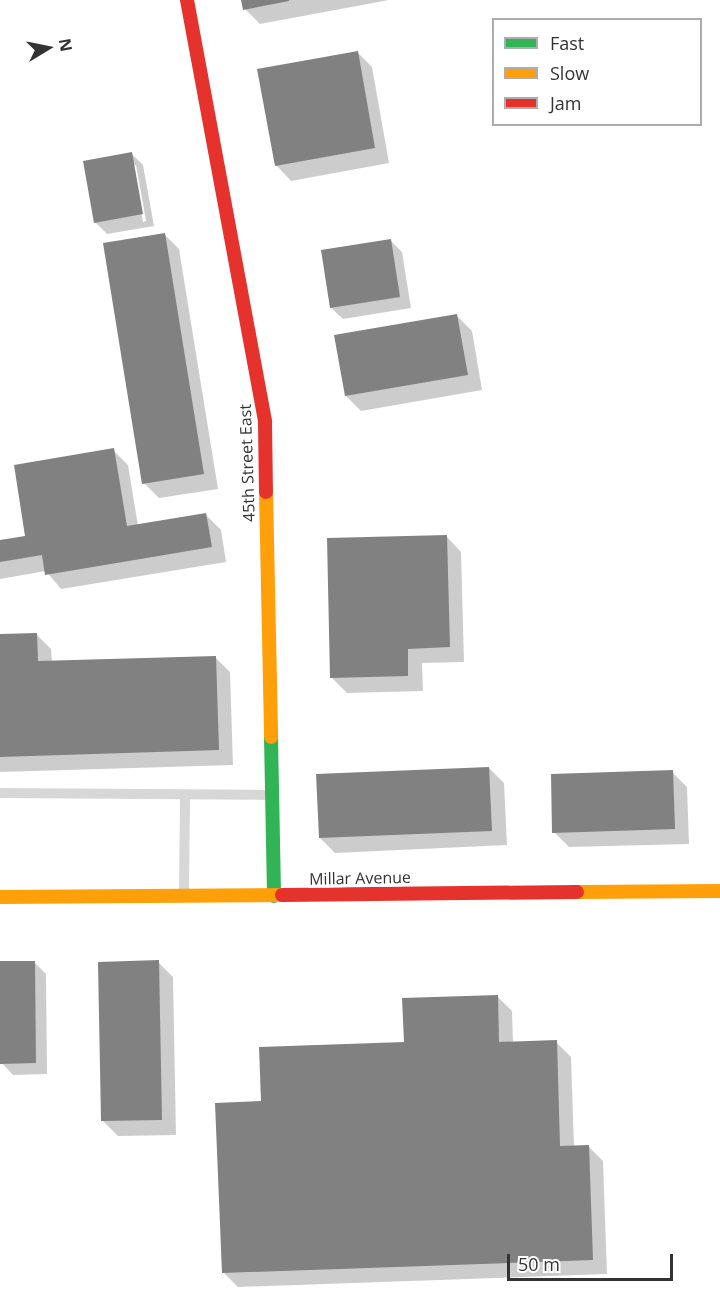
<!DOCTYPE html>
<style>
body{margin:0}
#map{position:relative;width:720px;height:1299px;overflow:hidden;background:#fff;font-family:"Open Sans",sans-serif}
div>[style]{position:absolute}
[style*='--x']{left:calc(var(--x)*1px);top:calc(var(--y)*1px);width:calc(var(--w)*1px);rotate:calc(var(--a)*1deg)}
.shadow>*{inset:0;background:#0003}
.building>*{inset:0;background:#818181}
.lane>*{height:10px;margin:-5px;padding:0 5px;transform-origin:5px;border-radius:5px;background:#d7d7d7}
.fast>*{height:14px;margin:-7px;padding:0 7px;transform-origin:7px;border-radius:7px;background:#30b455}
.slow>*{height:14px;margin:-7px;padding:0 7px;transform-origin:7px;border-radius:7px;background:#ff9f0a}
.jam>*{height:14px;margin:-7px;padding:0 7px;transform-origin:7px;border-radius:7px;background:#e5322d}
span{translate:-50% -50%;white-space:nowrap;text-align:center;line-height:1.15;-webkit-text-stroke:6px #fff;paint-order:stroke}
.street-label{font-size:16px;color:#333}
.legend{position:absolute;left:492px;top:18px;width:210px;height:108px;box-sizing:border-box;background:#fff;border:2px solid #adadad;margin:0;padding:8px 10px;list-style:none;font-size:18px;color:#333}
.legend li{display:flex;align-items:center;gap:12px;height:30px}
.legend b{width:30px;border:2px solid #adadad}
.north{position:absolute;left:18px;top:18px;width:60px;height:60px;-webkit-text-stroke:4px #fff;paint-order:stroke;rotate:80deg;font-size:16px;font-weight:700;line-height:24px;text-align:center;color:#333}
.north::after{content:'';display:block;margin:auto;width:21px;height:27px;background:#333;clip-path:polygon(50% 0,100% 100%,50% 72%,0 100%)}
.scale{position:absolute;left:507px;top:1254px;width:166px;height:27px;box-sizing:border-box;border:3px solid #333;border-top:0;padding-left:8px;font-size:18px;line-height:21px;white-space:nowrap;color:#333;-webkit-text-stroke:4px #fff;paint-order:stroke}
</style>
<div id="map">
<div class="shadow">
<div style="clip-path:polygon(243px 0,389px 0,260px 24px,245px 9px)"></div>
<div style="clip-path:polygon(357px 52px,372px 67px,389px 163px,291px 181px,276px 165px)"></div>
<div style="clip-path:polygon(evenodd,131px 153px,143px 165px,154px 226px,107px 234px,95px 222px,131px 153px,133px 165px,136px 165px,146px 221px,143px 222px,133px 165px)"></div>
<div style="clip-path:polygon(164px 234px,179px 249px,218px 489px,159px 498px,144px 483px)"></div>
<div style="clip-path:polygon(390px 240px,402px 252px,411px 308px,343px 319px,331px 308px)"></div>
<div style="clip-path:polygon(457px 316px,472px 331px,482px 390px,361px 411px,346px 396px)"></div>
<div style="clip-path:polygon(113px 450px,128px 465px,138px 526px,206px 515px,221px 530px,226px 562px,61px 589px,46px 571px,0 579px,0 541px,27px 537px)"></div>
<div style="clip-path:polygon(446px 536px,461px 552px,464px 662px,422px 663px,423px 691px,347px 693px,332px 678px)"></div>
<div style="clip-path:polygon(36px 634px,51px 649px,52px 662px,215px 657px,230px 672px,233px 765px,0 772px,0 635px)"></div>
<div style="clip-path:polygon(489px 768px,504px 783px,507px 845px,335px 853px,320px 838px)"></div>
<div style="clip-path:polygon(672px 772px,687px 787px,689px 844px,569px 847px,554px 832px)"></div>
<div style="clip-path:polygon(158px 962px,173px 977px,176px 1135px,118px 1136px,103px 1121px)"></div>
<div style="clip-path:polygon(35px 963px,46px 974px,47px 1074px,13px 1075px,2px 1063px)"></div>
<div style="clip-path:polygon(497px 996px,512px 1011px,513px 1043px,556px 1042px,571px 1057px,574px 1147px,588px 1146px,603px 1161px,607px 1274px,238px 1287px,223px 1272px,262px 1103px,406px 1043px)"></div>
</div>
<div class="building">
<div style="clip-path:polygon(241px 0,289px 0,289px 1px,243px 10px)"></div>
<div style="clip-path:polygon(358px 51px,375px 148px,275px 166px,257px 69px)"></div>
<div style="clip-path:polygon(132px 152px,143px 214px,94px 223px,83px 161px)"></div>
<div style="clip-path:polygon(165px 233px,204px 474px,142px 484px,103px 243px)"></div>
<div style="clip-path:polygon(391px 239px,400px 297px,330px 308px,321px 250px)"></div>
<div style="clip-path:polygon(457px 314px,468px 375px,345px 396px,334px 335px)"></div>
<div style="clip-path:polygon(114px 448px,127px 526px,206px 513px,212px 547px,45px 575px,42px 555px,0 562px,0 540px,25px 536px,14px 465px)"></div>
<div style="clip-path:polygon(447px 535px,450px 647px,408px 649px,408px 676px,330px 678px,327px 538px)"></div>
<div style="clip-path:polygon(37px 633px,38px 661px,216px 656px,219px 750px,0 757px,0 634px)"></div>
<div style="clip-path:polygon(489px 767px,492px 831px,319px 838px,316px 774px)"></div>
<div style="clip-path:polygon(673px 770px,675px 829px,552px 833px,551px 774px)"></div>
<div style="clip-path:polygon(159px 960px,162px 1120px,101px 1121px,98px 962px)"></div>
<div style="clip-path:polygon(0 961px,35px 961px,36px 1063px,0 1064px)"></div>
<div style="clip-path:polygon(498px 995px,499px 1042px,557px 1040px,560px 1146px,589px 1145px,593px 1260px,222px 1273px,215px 1103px,261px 1101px,259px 1047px,404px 1042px,402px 998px)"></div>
</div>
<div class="lane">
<div style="--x:0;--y:793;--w:270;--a:0.4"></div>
<div style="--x:184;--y:893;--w:98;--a:-89.4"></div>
</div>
<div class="fast">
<div style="--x:271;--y:737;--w:159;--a:88.9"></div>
</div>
<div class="slow">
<div style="--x:266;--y:492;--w:245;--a:88.8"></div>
<div style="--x:577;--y:892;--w:143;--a:-0.4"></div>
<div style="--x:0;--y:897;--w:282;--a:-0.4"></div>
</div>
<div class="jam">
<div style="--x:187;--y:0;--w:429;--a:79.5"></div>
<div style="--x:265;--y:422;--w:70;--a:89.2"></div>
<div style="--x:282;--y:895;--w:295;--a:-0.6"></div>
</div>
<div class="street-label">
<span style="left:247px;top:463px;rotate:-92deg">45th Street East</span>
<span style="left:360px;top:878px;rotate:-1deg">Millar Avenue</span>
</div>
<ul class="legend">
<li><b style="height:8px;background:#30b455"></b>Fast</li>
<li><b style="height:8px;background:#ff9f0a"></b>Slow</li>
<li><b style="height:8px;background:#e5322d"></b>Jam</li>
</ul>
<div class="north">N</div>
<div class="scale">50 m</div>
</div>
